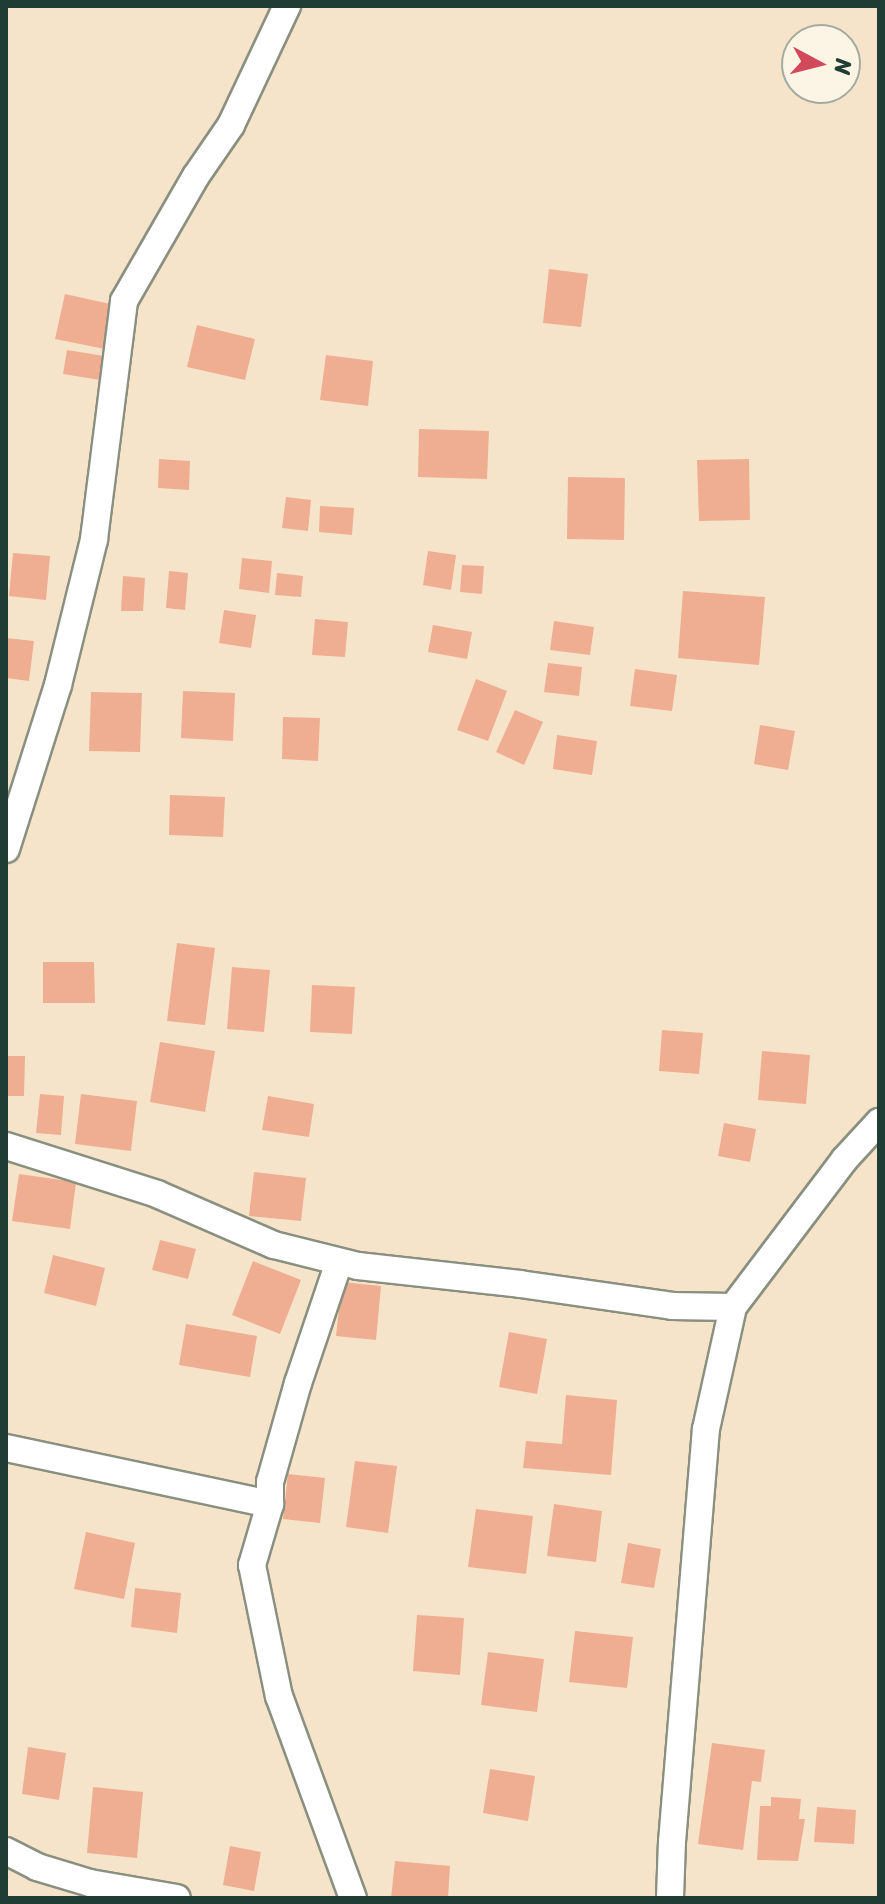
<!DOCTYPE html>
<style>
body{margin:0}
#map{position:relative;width:885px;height:1904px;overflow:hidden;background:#f6e4ca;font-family:Sriracha,sans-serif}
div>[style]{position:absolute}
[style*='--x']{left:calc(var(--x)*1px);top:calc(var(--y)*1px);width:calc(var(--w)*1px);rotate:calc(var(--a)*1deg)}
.building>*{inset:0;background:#efae91}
.roads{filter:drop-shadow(2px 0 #8a907f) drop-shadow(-2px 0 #8a907f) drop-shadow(0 2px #8a907f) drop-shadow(0 -2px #8a907f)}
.minor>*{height:26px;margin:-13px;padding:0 13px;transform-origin:13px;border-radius:13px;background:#fff}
span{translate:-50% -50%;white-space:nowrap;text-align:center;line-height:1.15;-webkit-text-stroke:8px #fcf5e5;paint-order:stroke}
.frame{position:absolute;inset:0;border:8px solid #1f3d34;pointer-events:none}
.north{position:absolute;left:781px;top:24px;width:80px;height:80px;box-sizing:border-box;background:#fcf5e5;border:2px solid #a4ab9e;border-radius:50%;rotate:97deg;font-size:22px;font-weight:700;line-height:32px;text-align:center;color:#1f3d34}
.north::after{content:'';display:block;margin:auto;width:28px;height:36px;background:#d1495b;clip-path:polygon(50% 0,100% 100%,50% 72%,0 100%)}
</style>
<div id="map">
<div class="building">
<div style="clip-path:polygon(549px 269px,588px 274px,581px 327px,543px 323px)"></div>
<div style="clip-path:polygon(65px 294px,115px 305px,105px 349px,55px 339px)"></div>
<div style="clip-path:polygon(197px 325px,255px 339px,245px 380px,187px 367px)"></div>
<div style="clip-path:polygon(67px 350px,104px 356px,100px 380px,63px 374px)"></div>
<div style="clip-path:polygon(326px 355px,373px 361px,368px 406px,320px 400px)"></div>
<div style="clip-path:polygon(419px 429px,489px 431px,487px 479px,418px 477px)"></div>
<div style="clip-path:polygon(159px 459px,190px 461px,189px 490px,158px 488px)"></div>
<div style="clip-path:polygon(749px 459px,750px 520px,699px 521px,697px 460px)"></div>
<div style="clip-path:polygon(568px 477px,625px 478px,624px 540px,567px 539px)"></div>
<div style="clip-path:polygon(286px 497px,311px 500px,308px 531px,282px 528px)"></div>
<div style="clip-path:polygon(320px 506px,354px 508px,352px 535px,319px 532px)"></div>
<div style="clip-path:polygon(428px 551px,456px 555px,451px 590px,423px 585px)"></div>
<div style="clip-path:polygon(13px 553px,50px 556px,46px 600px,9px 596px)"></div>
<div style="clip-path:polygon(242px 558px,272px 561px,269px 593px,239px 589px)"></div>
<div style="clip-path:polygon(462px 565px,484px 566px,482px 594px,460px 592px)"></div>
<div style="clip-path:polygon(169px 571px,188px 573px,185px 610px,166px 608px)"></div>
<div style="clip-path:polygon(277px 573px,303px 576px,301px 597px,275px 595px)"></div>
<div style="clip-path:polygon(123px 576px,145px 578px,143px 611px,121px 611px)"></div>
<div style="clip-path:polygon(683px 591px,765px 597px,759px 665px,678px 658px)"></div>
<div style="clip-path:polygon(224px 610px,256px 615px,251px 648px,219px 643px)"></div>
<div style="clip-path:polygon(315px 619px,348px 622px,345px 657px,312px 655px)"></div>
<div style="clip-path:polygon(554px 621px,594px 627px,590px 655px,550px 650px)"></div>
<div style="clip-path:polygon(433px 625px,472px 632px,467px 659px,428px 652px)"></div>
<div style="clip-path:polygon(6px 638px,34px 641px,29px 681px,6px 678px)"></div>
<div style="clip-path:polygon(548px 663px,582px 667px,579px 696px,544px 692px)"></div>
<div style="clip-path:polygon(635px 669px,677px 675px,672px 711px,630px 706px)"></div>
<div style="clip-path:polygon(476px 679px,507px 691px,488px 741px,457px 730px)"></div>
<div style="clip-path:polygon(183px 691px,235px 693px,233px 741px,181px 738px)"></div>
<div style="clip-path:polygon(91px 692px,142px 693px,140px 752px,89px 751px)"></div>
<div style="clip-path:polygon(515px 710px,543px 722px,524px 765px,496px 752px)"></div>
<div style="clip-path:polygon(283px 717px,320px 718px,318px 761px,282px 759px)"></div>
<div style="clip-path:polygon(760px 725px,795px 731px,788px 770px,754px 764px)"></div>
<div style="clip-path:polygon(557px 735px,597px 741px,592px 775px,553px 769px)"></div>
<div style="clip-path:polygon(170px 795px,225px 797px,223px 837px,169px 835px)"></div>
<div style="clip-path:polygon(177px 943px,215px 948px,205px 1025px,167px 1021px)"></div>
<div style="clip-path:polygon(43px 962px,94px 962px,95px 1003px,43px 1003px)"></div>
<div style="clip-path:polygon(232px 967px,270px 970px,264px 1032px,227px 1029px)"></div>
<div style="clip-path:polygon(312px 985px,355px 987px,352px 1034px,310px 1032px)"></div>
<div style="clip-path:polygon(662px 1030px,703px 1033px,699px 1074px,659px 1071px)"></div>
<div style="clip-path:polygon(160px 1042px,215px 1051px,205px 1112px,150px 1102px)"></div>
<div style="clip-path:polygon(762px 1051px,810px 1055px,806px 1104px,758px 1100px)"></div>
<div style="clip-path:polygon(6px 1056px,25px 1056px,24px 1096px,6px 1096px)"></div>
<div style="clip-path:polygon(40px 1094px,64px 1096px,61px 1135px,36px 1133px)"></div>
<div style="clip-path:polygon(81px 1094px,137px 1101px,131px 1151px,75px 1144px)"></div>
<div style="clip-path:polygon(268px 1096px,314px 1104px,309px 1137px,262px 1130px)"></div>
<div style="clip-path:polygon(724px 1123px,756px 1129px,750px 1162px,718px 1156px)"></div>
<div style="clip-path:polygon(254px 1172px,306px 1178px,301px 1221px,249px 1216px)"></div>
<div style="clip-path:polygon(19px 1174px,76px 1182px,70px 1229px,12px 1221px)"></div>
<div style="clip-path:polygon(160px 1240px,196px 1249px,188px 1279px,152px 1270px)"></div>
<div style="clip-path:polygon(53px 1255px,105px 1268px,96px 1306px,44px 1293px)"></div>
<div style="clip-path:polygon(253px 1261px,301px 1280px,280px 1334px,232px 1315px)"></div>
<div style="clip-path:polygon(342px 1282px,381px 1286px,376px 1340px,336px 1336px)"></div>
<div style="clip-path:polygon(186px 1324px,257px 1336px,250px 1377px,179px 1365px)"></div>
<div style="clip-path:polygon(509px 1332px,547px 1339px,537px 1394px,499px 1387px)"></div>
<div style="clip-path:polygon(566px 1395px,617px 1400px,611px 1475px,523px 1468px,526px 1441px,562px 1444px)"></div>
<div style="clip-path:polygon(355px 1461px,397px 1466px,388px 1533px,346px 1527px)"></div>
<div style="clip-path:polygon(288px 1474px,325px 1478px,320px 1523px,283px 1519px)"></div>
<div style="clip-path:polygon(554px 1504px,602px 1511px,596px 1562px,547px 1556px)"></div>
<div style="clip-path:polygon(476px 1509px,533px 1516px,526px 1574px,468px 1567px)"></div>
<div style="clip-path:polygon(86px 1532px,135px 1543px,124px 1599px,74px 1589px)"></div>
<div style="clip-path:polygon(628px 1543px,661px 1549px,654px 1588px,621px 1583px)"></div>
<div style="clip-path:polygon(135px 1588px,181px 1593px,177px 1633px,131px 1627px)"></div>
<div style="clip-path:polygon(417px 1615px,464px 1618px,460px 1675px,413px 1671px)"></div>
<div style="clip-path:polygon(575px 1631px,633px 1637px,627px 1688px,569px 1682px)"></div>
<div style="clip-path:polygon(488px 1652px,544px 1659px,537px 1712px,481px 1705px)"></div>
<div style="clip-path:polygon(712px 1743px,765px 1750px,761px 1782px,752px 1781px,743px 1850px,698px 1844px)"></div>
<div style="clip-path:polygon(28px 1747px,66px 1753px,59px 1800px,22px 1794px)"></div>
<div style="clip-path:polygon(490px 1769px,535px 1776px,528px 1821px,483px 1813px)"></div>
<div style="clip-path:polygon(93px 1787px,143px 1792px,137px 1858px,87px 1853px)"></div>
<div style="clip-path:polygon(771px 1797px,801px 1799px,799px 1819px,805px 1819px,798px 1861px,757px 1860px,760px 1806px,771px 1806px)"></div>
<div style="clip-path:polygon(817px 1807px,856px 1810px,854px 1844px,814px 1842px)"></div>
<div style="clip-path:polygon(230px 1846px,261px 1852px,254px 1891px,223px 1885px)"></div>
<div style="clip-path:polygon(395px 1861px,450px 1866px,448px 1898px,391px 1898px)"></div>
</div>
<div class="roads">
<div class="minor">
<div style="--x:6;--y:849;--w:172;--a:-72.4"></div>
<div style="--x:58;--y:685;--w:150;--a:-76.1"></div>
<div style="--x:94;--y:539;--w:240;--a:-82.8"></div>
<div style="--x:124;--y:301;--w:144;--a:-60.1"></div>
<div style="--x:196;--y:176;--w:62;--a:-55.5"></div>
<div style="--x:231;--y:125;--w:132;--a:-64.8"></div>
<div style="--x:6;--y:1146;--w:158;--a:17.6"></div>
<div style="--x:157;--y:1194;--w:128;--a:23.6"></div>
<div style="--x:274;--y:1245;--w:87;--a:14"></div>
<div style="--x:358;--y:1266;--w:163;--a:6.3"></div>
<div style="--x:520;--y:1284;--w:154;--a:8.2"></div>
<div style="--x:672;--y:1306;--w:61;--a:0.9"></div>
<div style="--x:339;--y:1262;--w:128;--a:108.7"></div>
<div style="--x:298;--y:1383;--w:103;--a:105.8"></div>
<div style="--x:270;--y:1482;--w:22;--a:90"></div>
<div style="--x:270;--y:1504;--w:64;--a:106.4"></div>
<div style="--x:252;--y:1565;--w:134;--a:78.4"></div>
<div style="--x:279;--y:1696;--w:215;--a:69.9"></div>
<div style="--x:6;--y:1448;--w:270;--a:12"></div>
<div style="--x:6;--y:1851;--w:35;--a:27"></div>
<div style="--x:37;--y:1867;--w:55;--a:16.8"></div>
<div style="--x:90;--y:1883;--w:88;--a:9.8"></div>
<div style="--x:670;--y:1898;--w:56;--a:-88"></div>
<div style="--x:672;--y:1842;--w:414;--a:-85.3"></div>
<div style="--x:706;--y:1429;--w:125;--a:-77.5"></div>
<div style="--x:733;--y:1307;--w:184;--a:-52.9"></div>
<div style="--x:844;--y:1160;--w:52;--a:-47.4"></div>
</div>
</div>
<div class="frame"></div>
<div class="north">N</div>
</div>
